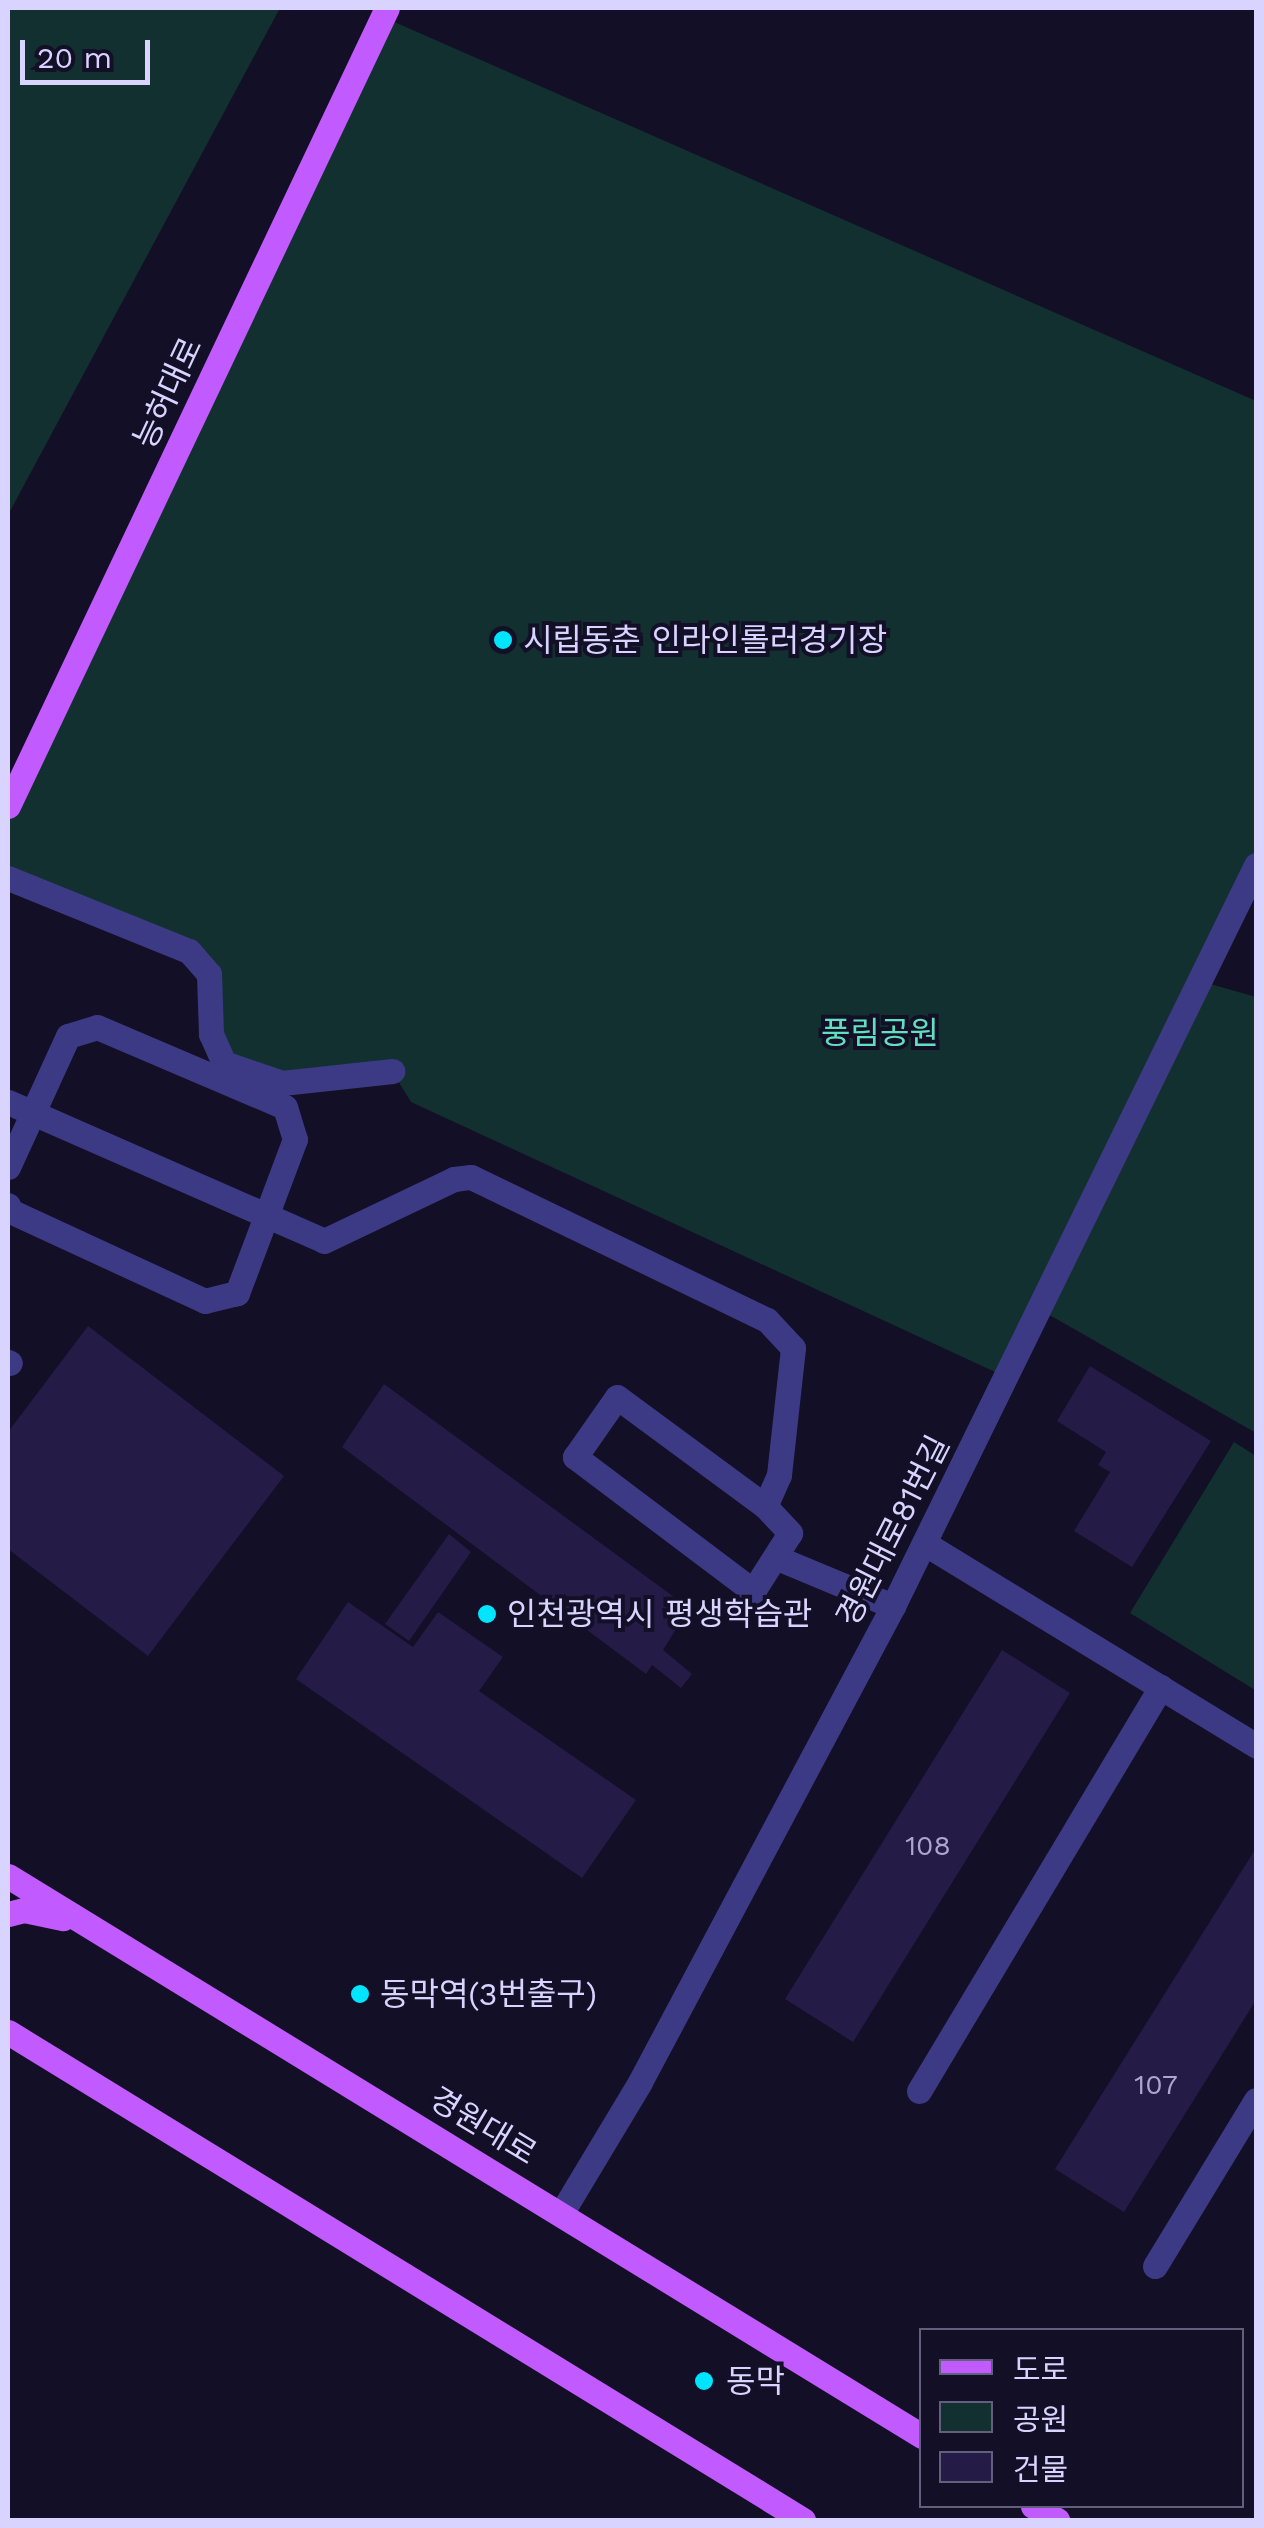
<!DOCTYPE html>
<meta charset="utf-8">
<style>
body{margin:0}
#map{position:relative;width:1264px;height:2528px;overflow:hidden;background:#130f26;font-family:"Work Sans","Noto Sans KR",sans-serif}
div>[style]{position:absolute}
[style*='--x']{left:calc(var(--x)*1px);top:calc(var(--y)*1px);width:calc(var(--w)*1px);rotate:calc(var(--a)*1deg)}
.green>*{inset:0;background:#12302f}
.building>*{inset:0;background:#241b47}
.minor>*{height:25px;margin:-12.5px;padding:0 12.5px;transform-origin:12.5px;border-radius:12.5px;background:#3d3a85}
.major>*{height:25px;margin:-12.5px;padding:0 12.5px;transform-origin:12.5px;border-radius:12.5px;background:#c25bff}
.dots>*{width:28px;height:28px;translate:-50% -50%;box-sizing:border-box;border:5px solid #130f26;border-radius:50%}
span{translate:-50% -50%;white-space:nowrap;text-align:center;line-height:1.15;-webkit-text-stroke:8px #130f26;paint-order:stroke}
.number-label{font-size:28px;color:#aca6d1}
.number-label span{-webkit-text-stroke-width:0}
.street-label{font-size:32px;color:#d9d4ff}
.poi-label{font-size:32px;color:#d9d4ff}
.left{translate:0 -50%;text-align:left}
.park-label{font-size:32px;color:#5fe0c0}
.frame{position:absolute;inset:0;border:10px solid #d9d4ff;pointer-events:none}
.legend{position:absolute;left:919px;top:2328px;width:325px;height:180px;box-sizing:border-box;background:#130f26;border:2px solid #625e7d;margin:0;padding:12px 18px;list-style:none;font-size:30px;color:#d9d4ff}
.legend li{display:flex;align-items:center;gap:20px;height:50px}
.legend b{width:50px;border:2px solid #625e7d}
.scale{position:absolute;left:20px;top:40px;width:130px;height:45px;box-sizing:border-box;border:5px solid #d9d4ff;border-top:0;padding-left:12px;font-size:30px;line-height:35px;white-space:nowrap;color:#d9d4ff;-webkit-text-stroke:8px #130f26;paint-order:stroke}
</style>
<div id="map">
<div class="green">
<div style="clip-path:polygon(8px 8px,280px 8px,8px 515px)"></div>
<div style="clip-path:polygon(383px 17px,1256px 401px,1256px 854px,1200px 981px,1256px 997px,1256px 1433px,1039px 1309px,1006px 1377px,411px 1102px,392px 1071px,282px 1083px,224px 1063px,209px 974px,8px 878px,8px 806px)"></div>
<div style="clip-path:polygon(1234px 1442px,1256px 1456px,1255px 1690px,1130px 1613px)"></div>
</div>
<div class="building">
<div style="clip-path:polygon(88px 1326px,284px 1476px,148px 1656px,8px 1549px,8px 1432px)"></div>
<div style="clip-path:polygon(1090px 1366px,1211px 1441px,1132px 1567px,1074px 1531px,1110px 1472px,1098px 1465px,1106px 1452px,1057px 1421px)"></div>
<div style="clip-path:polygon(384px 1384px,689px 1608px,663px 1650px,692px 1674px,681px 1688px,652px 1665px,646px 1674px,342px 1447px)"></div>
<div style="clip-path:polygon(449px 1534px,471px 1552px,409px 1641px,385px 1624px)"></div>
<div style="clip-path:polygon(348px 1602px,413px 1647px,438px 1612px,503px 1657px,479px 1691px,636px 1800px,582px 1878px,296px 1679px)"></div>
<div style="clip-path:polygon(1002px 1650px,1070px 1693px,853px 2042px,785px 1999px)"></div>
<div style="clip-path:polygon(1256px 1848px,1256px 2000px,1124px 2212px,1055px 2169px)"></div>
</div>
<div class="minor">
<div style="--x:8;--y:878;--w:195;--a:22"></div>
<div style="--x:189;--y:951;--w:30;--a:49"></div>
<div style="--x:209;--y:974;--w:60;--a:88.1"></div>
<div style="--x:211;--y:1034;--w:32;--a:66"></div>
<div style="--x:224;--y:1063;--w:61;--a:19"></div>
<div style="--x:282;--y:1083;--w:111;--a:-6.2"></div>
<div style="--x:8;--y:1102;--w:345;--a:23.7"></div>
<div style="--x:324;--y:1241;--w:144;--a:-25.5"></div>
<div style="--x:454;--y:1179;--w:17;--a:-7"></div>
<div style="--x:471;--y:1177;--w:329;--a:25.8"></div>
<div style="--x:767;--y:1320;--w:38;--a:47"></div>
<div style="--x:793;--y:1348;--w:128;--a:96.3"></div>
<div style="--x:779;--y:1475;--w:34;--a:114"></div>
<div style="--x:8;--y:1167;--w:144;--a:-65.4"></div>
<div style="--x:68;--y:1036;--w:30;--a:-17"></div>
<div style="--x:97;--y:1027;--w:204;--a:23.1"></div>
<div style="--x:285;--y:1107;--w:34;--a:73"></div>
<div style="--x:295;--y:1139;--w:165;--a:110.6"></div>
<div style="--x:237;--y:1293;--w:33;--a:166"></div>
<div style="--x:205;--y:1301;--w:215;--a:-155.2"></div>
<div style="--x:10;--y:1211;--w:6;--a:-108"></div>
<div style="--x:8;--y:1362;--w:2;--a:27"></div>
<div style="--x:617;--y:1397;--w:184;--a:36.4"></div>
<div style="--x:765;--y:1506;--w:37;--a:47"></div>
<div style="--x:790;--y:1533;--w:69;--a:122.5"></div>
<div style="--x:753;--y:1591;--w:223;--a:-143"></div>
<div style="--x:575;--y:1457;--w:73;--a:-55"></div>
<div style="--x:924;--y:1543;--w:389;--a:31.4"></div>
<div style="--x:775;--y:1557;--w:128;--a:22.6"></div>
<div style="--x:919;--y:2091;--w:471;--a:-59.1"></div>
<div style="--x:562;--y:2212;--w:152;--a:-59"></div>
<div style="--x:640;--y:2082;--w:539;--a:-62.01"></div>
<div style="--x:893;--y:1606;--w:825;--a:-63.9"></div>
<div style="--x:1155;--y:2266;--w:194;--a:-58.7"></div>
</div>
<div class="major">
<div style="--x:8;--y:806;--w:883;--a:-64.6"></div>
<div style="--x:8;--y:1876;--w:1072;--a:31.5"></div>
<div style="--x:8;--y:1914;--w:16;--a:-14"></div>
<div style="--x:24;--y:1910;--w:40;--a:12"></div>
<div style="--x:8;--y:2032;--w:933;--a:31.54"></div>
<div style="--x:1033;--y:2506;--w:28;--a:30"></div>
</div>
<div class="dots">
<div style="left:503px;top:640px;background:#00e5ff"></div>
<div style="left:487px;top:1614px;background:#00e5ff"></div>
<div style="left:360px;top:1994px;background:#00e5ff"></div>
<div style="left:704px;top:2381px;background:#00e5ff"></div>
</div>
<div class="number-label">
<span style="left:928px;top:1846px">108</span>
<span style="left:1156px;top:2085px">107</span>
</div>
<div class="street-label">
<span style="left:168px;top:393px;rotate:-65deg">능허대로</span>
<span style="left:893px;top:1531px;rotate:-63deg">경원대로81번길</span>
<span style="left:483px;top:2126px;rotate:31deg">경원대로</span>
</div>
<div class="poi-label">
<span class="left" style="left:523px;top:640px">시립동춘 인라인롤러경기장</span>
<span class="left" style="left:507px;top:1614px">인천광역시 평생학습관</span>
<span class="left" style="left:380px;top:1994px">동막역(3번출구)</span>
<span class="left" style="left:726px;top:2381px">동막</span>
</div>
<div class="park-label">
<span style="left:880px;top:1033px">풍림공원</span>
</div>
<div class="frame"></div>
<ul class="legend">
<li><b style="height:12px;background:#c25bff"></b>도로</li>
<li><b style="height:28px;background:#12302f"></b>공원</li>
<li><b style="height:28px;background:#241b47"></b>건물</li>
</ul>
<div class="scale">20 m</div>
</div>
